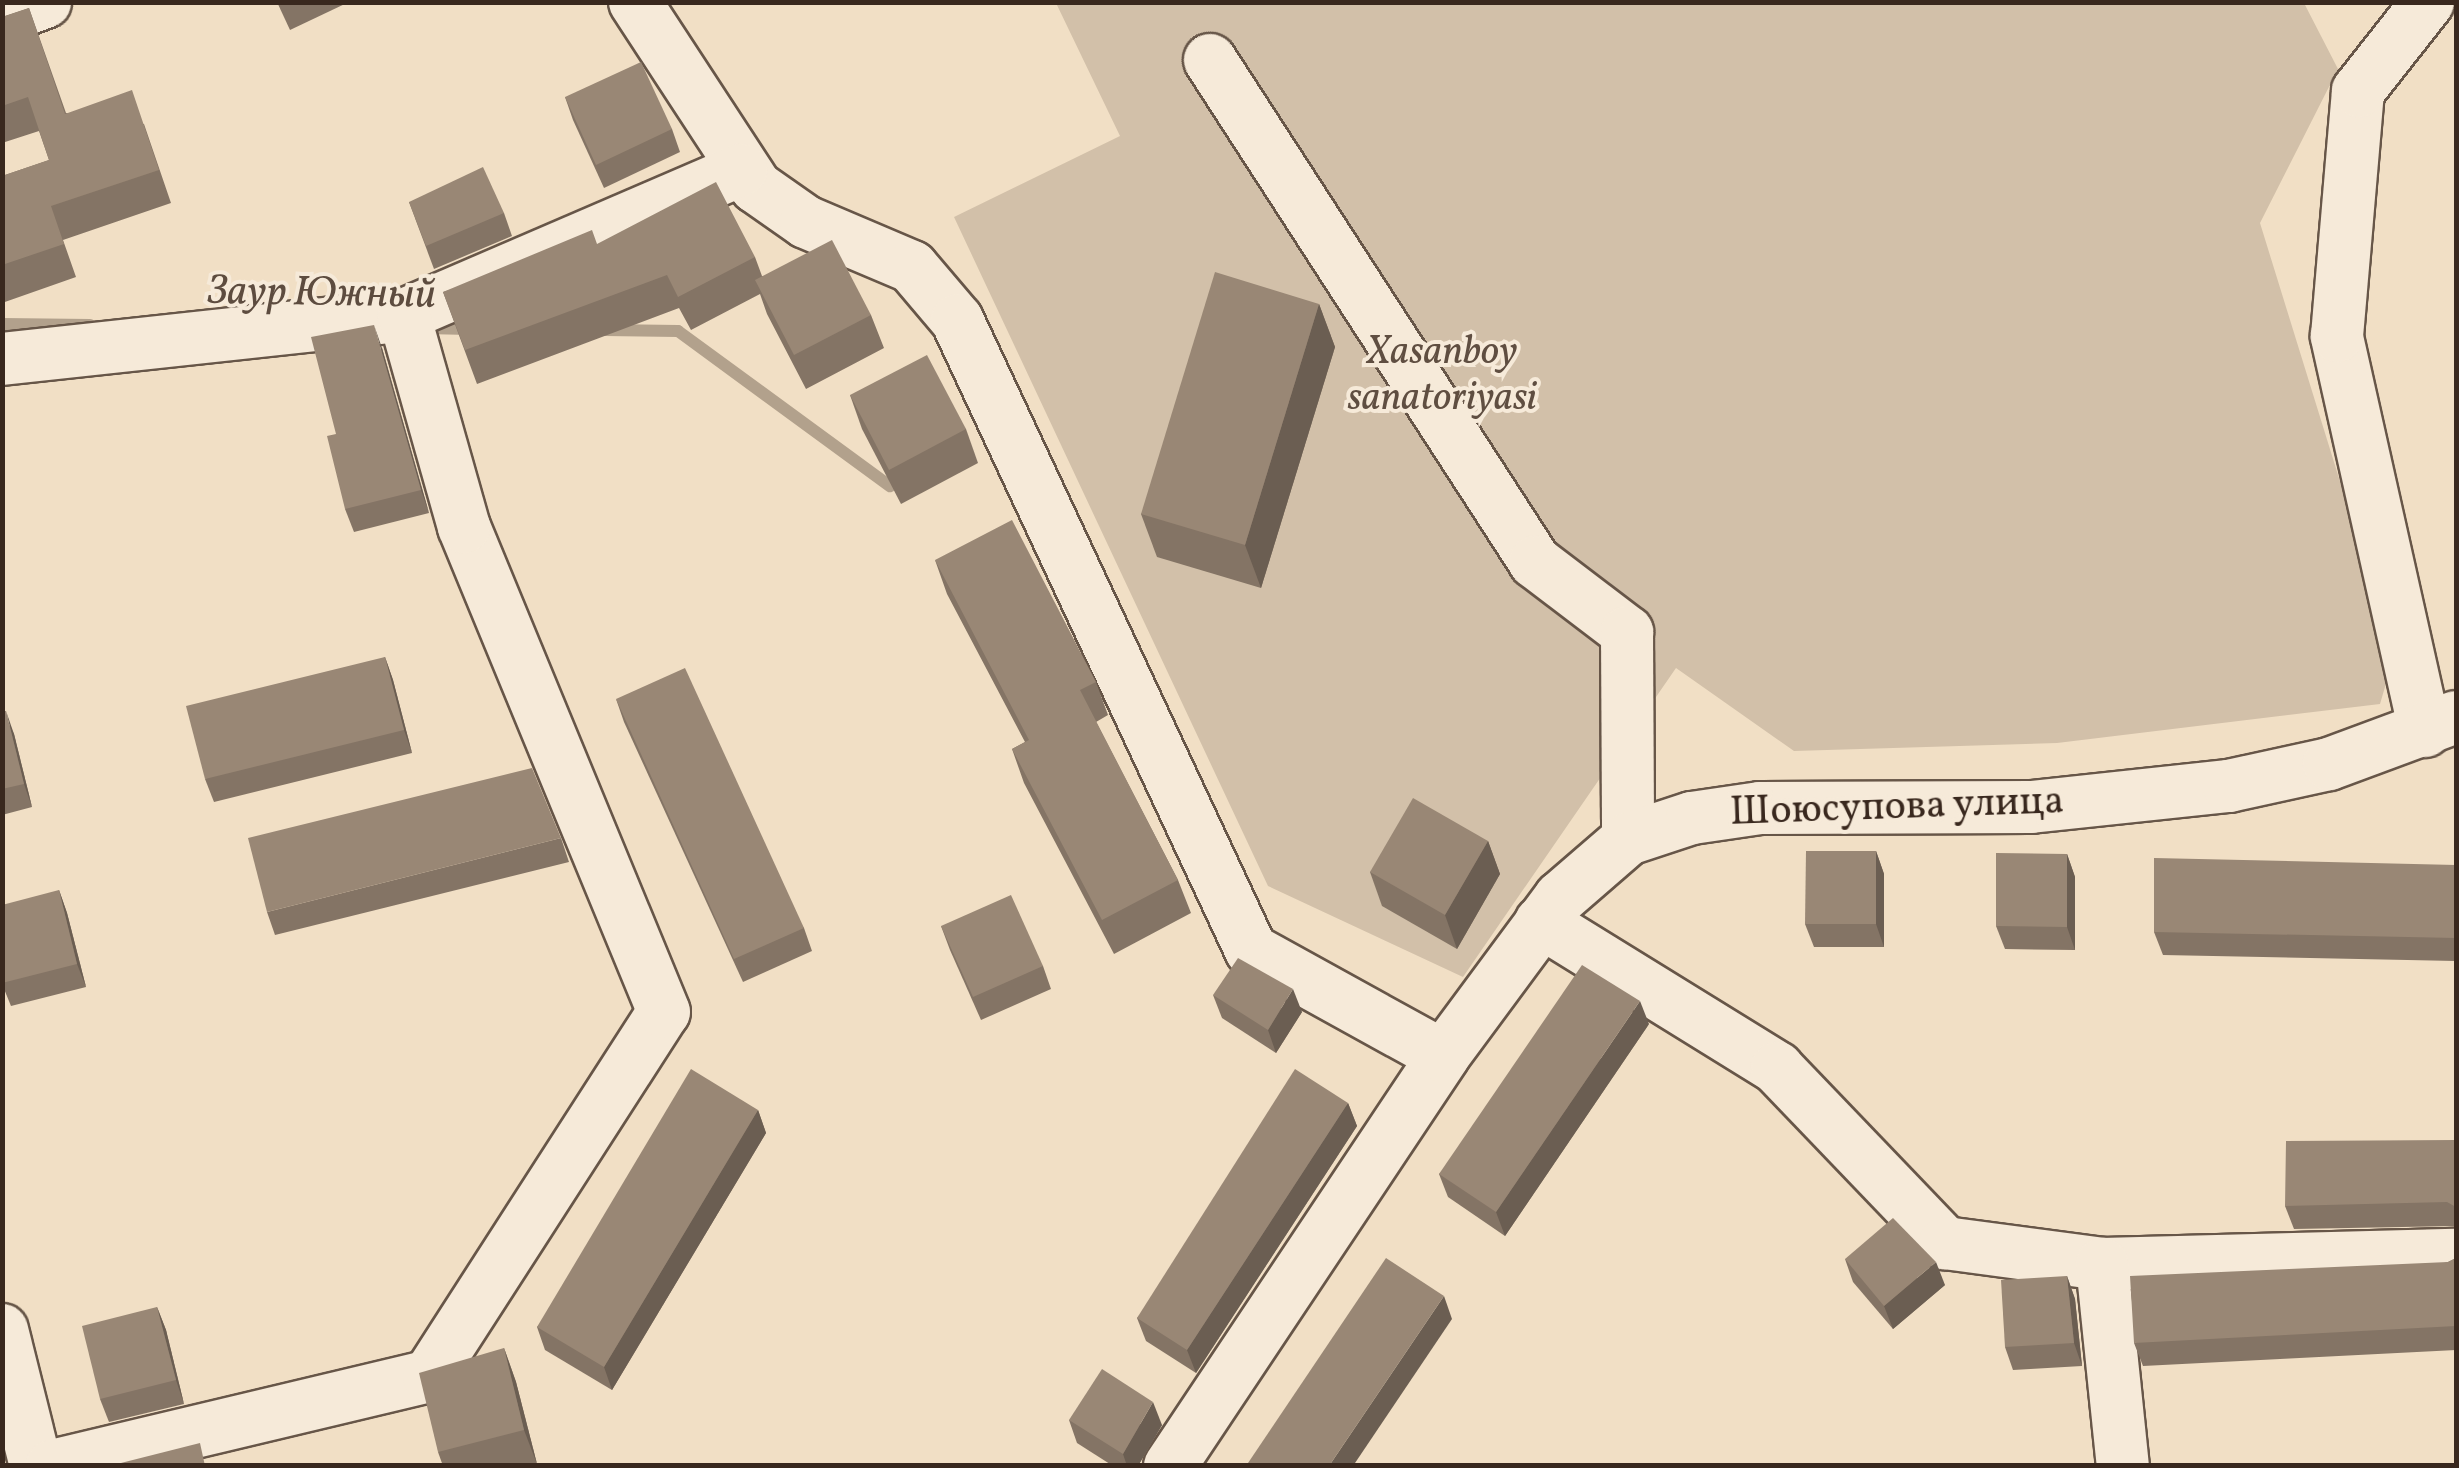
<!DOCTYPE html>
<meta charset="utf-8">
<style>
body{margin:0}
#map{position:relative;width:2459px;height:1468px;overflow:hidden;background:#f1dfc5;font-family:Vollkorn,serif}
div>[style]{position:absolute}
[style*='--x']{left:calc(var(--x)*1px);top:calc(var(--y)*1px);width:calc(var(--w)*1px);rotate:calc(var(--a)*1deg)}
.green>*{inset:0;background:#d2c0a9}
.stream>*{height:12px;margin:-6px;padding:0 6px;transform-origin:6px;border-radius:6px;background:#b2a18c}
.roads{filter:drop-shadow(2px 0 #675648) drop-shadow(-2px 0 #675648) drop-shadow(0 2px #675648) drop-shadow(0 -2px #675648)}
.minor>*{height:52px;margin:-26px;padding:0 26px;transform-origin:26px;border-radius:26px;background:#f6ead9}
.wall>*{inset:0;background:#847465}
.shaded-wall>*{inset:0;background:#6b5e52}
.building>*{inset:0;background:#998775}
span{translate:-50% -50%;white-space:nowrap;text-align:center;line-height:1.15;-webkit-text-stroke:8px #f6ead9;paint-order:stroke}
.park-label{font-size:40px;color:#5f4e41;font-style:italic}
.street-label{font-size:40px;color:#39281e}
.water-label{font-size:42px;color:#5d4c3f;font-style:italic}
.frame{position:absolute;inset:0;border:5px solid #39281e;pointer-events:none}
</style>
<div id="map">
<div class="green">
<div style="clip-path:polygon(1056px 3px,2304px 3px,2338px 69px,2260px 223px,2394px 656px,2380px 704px,2057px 743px,1794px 751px,1676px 668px,1463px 977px,1268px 886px,954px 217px,1120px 136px)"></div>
</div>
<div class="stream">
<div style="--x:2;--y:324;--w:88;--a:0.7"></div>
<div style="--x:425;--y:328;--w:45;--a:1.3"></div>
<div style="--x:605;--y:330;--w:73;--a:0.8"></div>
<div style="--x:678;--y:331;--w:263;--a:36.2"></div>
</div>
<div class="roads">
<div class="minor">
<div style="--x:635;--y:2;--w:221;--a:56.8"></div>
<div style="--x:756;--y:187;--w:61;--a:35"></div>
<div style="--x:806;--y:222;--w:115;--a:23"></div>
<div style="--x:912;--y:267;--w:70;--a:49.7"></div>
<div style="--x:957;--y:320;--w:695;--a:64.98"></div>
<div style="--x:1251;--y:950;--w:219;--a:28.9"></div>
<div style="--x:2;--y:18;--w:46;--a:-20.4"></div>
<div style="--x:1210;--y:60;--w:598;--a:57.08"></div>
<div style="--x:1535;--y:562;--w:116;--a:37.3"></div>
<div style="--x:1627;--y:632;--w:207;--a:89.7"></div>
<div style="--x:2;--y:359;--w:404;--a:-6.2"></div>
<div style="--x:404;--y:315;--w:367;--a:-23.3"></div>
<div style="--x:2425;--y:731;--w:405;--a:-102.6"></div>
<div style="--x:2337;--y:336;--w:246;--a:-85.1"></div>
<div style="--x:2358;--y:91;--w:113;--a:-51.8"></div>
<div style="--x:1541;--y:922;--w:278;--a:31.7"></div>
<div style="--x:1777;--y:1068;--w:243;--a:46.2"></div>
<div style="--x:1945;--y:1243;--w:158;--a:7.6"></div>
<div style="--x:2102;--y:1264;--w:354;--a:-1.5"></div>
<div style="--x:2102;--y:1264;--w:203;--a:84.1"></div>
<div style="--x:2;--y:1330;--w:140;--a:76"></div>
<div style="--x:52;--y:1466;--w:388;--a:-13.4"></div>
<div style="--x:429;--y:1376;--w:433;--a:-57.2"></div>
<div style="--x:664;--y:1012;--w:525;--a:-112.41"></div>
<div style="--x:464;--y:527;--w:220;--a:-105.8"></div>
<div style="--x:1170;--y:1466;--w:493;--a:-56.3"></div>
<div style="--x:1443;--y:1056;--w:197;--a:-53.5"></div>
<div style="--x:1560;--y:898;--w:90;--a:-40.9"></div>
<div style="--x:1628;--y:839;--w:67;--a:-18.2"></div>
<div style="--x:1692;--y:818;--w:69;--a:-8.4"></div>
<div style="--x:1760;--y:808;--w:271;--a:-0.2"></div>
<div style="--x:2031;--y:807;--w:199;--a:-6.1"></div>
<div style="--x:2229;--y:786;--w:102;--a:-12.4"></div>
<div style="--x:2329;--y:764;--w:135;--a:-20.3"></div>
</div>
</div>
<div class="wall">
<div style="clip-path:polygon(277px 2px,349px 2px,290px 30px)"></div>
<div style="clip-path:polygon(29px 8px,66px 113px,144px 124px,171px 203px,63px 240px,76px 277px,2px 303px,2px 176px,49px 160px,39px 131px,2px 143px,2px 17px)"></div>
<div style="clip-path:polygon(565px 97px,672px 129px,680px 152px,604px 188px,573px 120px)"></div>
<div style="clip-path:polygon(409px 202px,504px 213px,512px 236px,434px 269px)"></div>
<div style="clip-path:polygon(597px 244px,755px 257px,762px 276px,871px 315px,884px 348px,806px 389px,767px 314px,760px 294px,691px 330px,679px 308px,477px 384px,443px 292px)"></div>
<div style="clip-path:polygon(1319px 304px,1335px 347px,1261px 588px,1157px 557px,1141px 514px)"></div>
<div style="clip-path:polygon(382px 348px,429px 513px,354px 532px,345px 509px)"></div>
<div style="clip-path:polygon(850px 395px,966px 429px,978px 463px,901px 504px,862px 429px)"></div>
<div style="clip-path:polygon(935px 560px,1096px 682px,1108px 715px,1096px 722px,1178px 880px,1191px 913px,1114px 954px,1024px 783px,1012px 749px,1025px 742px,947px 594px)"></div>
<div style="clip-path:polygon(385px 657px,393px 680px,412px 753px,214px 802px,205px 779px)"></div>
<div style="clip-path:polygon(616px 699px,804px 928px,812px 951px,743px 982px,624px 722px)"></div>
<div style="clip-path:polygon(2px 711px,14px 734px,32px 807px,2px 815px)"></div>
<div style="clip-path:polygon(561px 838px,569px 862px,275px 935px,267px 912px)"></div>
<div style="clip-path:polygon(1488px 841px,1500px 874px,1457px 949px,1382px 906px,1370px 872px)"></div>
<div style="clip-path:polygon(1876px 851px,1884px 874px,1884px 947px,1814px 947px,1805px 924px)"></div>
<div style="clip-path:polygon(2067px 854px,2075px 877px,2075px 950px,2005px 949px,1996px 926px)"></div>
<div style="clip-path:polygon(2456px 865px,2456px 961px,2163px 955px,2154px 932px)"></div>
<div style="clip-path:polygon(59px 890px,67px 913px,86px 987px,11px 1006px,2px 984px)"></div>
<div style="clip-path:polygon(941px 926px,1043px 966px,1051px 989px,981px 1020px,950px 950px)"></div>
<div style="clip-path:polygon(1213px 995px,1302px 1012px,1276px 1053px,1222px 1018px)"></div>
<div style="clip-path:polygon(1649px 1024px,1505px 1236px,1448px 1197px,1439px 1174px)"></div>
<div style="clip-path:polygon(1348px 1103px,1357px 1126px,1196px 1373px,1146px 1341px,1137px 1318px)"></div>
<div style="clip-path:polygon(758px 1110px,766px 1133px,612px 1390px,545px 1350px,537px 1327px)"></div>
<div style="clip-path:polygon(2456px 1140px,2456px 1226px,2294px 1229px,2285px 1206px)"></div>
<div style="clip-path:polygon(2456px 1258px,2456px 1350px,2143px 1366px,2134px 1343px,2448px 1262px)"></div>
<div style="clip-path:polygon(1845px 1259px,1945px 1285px,1893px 1329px,1853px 1282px)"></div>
<div style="clip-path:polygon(2067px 1276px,2075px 1299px,2082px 1366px,2013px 1370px,2005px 1347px)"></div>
<div style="clip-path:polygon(157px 1307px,166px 1330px,184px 1404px,109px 1422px,100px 1399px)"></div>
<div style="clip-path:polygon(504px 1348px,516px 1382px,537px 1464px,529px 1466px,443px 1466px,438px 1452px)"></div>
<div style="clip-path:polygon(1069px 1420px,1162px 1425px,1138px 1466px,1113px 1466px,1077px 1443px)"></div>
</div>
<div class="shaded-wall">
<div style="clip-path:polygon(1319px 304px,1335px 347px,1261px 588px,1245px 545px)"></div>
<div style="clip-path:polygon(374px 325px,382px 348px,429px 513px,421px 490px)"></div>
<div style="clip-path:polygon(385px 657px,393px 680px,412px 753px,404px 730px)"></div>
<div style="clip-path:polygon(6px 711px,14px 734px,32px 807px,24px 784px)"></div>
<div style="clip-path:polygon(1488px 841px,1500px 874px,1457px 949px,1445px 915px)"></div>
<div style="clip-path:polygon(1876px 851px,1884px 874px,1884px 947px,1876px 924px)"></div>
<div style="clip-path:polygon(2067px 854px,2075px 877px,2075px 950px,2067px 927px)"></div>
<div style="clip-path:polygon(59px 890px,67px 913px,86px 987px,77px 964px)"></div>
<div style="clip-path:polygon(1293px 989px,1302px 1012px,1276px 1053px,1268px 1030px)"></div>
<div style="clip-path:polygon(1640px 1001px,1649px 1024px,1505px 1236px,1496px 1212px)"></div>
<div style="clip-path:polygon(1348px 1103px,1357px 1126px,1196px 1373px,1187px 1350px)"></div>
<div style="clip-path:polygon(758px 1110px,766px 1133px,612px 1390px,604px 1367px)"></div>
<div style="clip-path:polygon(1936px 1262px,1945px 1285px,1893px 1329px,1884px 1306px)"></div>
<div style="clip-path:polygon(2067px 1276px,2075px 1299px,2082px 1366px,2074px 1343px)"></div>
<div style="clip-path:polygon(1444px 1296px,1452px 1319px,1353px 1466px,1329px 1466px)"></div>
<div style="clip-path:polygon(157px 1307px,166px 1330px,184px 1404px,176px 1380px)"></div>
<div style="clip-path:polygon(504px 1348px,516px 1382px,537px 1464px,524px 1430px)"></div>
<div style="clip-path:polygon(1153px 1402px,1162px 1425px,1138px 1466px,1127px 1466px,1123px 1454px)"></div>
</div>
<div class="building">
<div style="clip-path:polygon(29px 8px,65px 114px,132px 90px,159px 170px,51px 206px,64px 244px,2px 265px,2px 176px,49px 160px,28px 97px,2px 106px,2px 17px)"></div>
<div style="clip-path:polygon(641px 62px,672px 129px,596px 165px,565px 97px)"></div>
<div style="clip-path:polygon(483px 167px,504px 213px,426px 246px,409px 202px)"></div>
<div style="clip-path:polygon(716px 182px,755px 257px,678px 297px,667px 275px,465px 350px,443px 292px,592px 230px,597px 244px)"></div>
<div style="clip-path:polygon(832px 240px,871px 315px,794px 355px,755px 280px)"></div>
<div style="clip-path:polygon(1215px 272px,1319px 304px,1245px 545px,1141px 514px)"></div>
<div style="clip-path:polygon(374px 325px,421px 490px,345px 509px,327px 436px,336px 434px,311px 337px)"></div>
<div style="clip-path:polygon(927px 355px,966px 429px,889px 470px,850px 395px)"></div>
<div style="clip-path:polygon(1012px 520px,1096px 682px,1080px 690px,1178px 880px,1102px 920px,1012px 749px,1029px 740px,935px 560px)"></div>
<div style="clip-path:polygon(385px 657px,404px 730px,205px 779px,186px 706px)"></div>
<div style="clip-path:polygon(685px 668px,804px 928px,734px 959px,616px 699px)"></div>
<div style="clip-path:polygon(2px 711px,6px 711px,24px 784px,2px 789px)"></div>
<div style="clip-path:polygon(532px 768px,561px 838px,267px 912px,248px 838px)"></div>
<div style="clip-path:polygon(1413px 798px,1488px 841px,1445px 915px,1370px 872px)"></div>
<div style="clip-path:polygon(1806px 851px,1876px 851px,1876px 924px,1805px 924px)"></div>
<div style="clip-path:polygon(1996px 853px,2067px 854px,2067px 927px,1996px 926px)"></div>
<div style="clip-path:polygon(2154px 858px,2456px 865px,2456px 938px,2154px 932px)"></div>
<div style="clip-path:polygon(59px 890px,77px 964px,2px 983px,2px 905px)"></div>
<div style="clip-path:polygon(1011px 895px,1043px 966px,973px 997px,941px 926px)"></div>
<div style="clip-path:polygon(1238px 958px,1293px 989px,1268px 1030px,1213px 995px)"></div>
<div style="clip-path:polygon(1582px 965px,1640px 1001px,1496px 1212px,1439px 1174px)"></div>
<div style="clip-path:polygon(691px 1069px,758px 1110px,604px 1367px,537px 1327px)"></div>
<div style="clip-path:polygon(1295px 1069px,1348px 1103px,1187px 1350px,1137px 1318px)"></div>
<div style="clip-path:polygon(2456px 1140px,2456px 1207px,2447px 1202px,2285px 1206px,2286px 1141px)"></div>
<div style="clip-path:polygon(1893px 1218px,1936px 1262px,1884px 1306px,1845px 1259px)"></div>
<div style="clip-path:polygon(1386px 1258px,1444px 1296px,1329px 1466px,1246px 1466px)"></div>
<div style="clip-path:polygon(2456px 1258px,2456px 1326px,2134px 1343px,2130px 1276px,2448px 1262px)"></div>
<div style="clip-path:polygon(2067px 1276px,2074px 1343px,2005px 1347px,2001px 1280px)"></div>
<div style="clip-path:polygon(157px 1307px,176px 1380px,100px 1399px,82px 1326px)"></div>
<div style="clip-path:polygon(504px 1348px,524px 1430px,438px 1452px,419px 1373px)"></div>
<div style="clip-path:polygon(1102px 1369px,1153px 1402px,1123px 1454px,1069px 1420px)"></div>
<div style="clip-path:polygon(200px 1443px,205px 1466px,113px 1466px,113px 1465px)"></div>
</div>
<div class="park-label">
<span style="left:1442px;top:376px">Xasanboy<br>sanatoriyasi</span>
</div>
<div class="street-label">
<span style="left:1897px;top:808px;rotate:-2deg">Шоюсупова улица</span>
</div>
<div class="water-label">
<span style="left:322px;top:295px;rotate:1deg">Заур Южный</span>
</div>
<div class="frame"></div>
</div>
